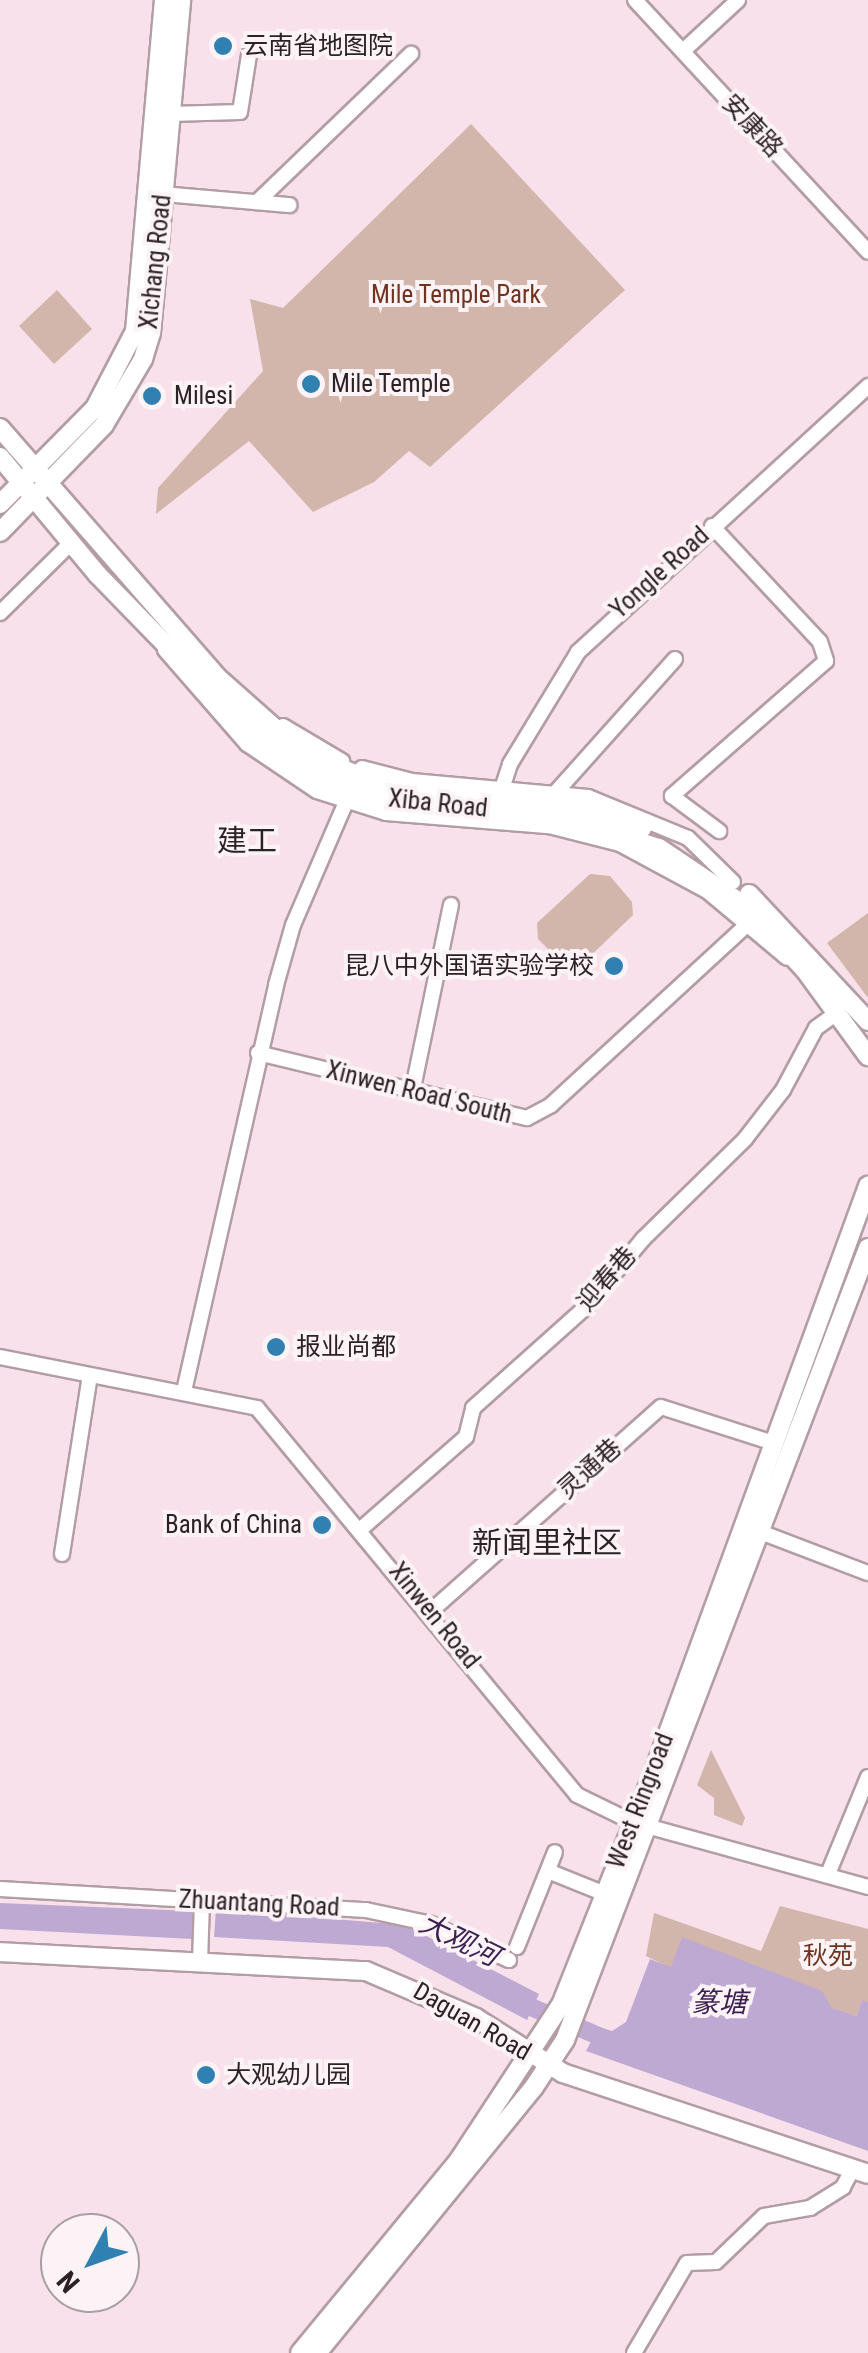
<!DOCTYPE html>
<meta charset="utf-8">
<style>
body{margin:0}
#map{position:relative;width:868px;height:2353px;overflow:hidden;background:#f8e1ea;font-family:"Roboto Condensed","Noto Sans SC",sans-serif}
div>[style]{position:absolute}
[style*='--x']{left:calc(var(--x)*1px);top:calc(var(--y)*1px);width:calc(var(--w)*1px);rotate:calc(var(--a)*1deg)}
.green>*{inset:0;background:#d2b5ab}
.water>*{inset:0;background:#bea9d2}
.river>*{height:18px;margin:-9px;padding:0 9px;transform-origin:9px;border-radius:9px;background:#bea9d2}
.roads{filter:drop-shadow(2px 0 #b39da5) drop-shadow(-2px 0 #b39da5) drop-shadow(0 2px #b39da5) drop-shadow(0 -2px #b39da5)}
.minor>*{height:14px;margin:-7px;padding:0 7px;transform-origin:7px;border-radius:7px;background:#fff}
.major>*{height:18px;margin:-9px;padding:0 9px;transform-origin:9px;border-radius:9px;background:#fff}
.dots>*{width:28px;height:28px;translate:-50% -50%;box-sizing:border-box;border:5px solid #fcf3f6;border-radius:50%}
span{translate:-50% -50%;white-space:nowrap;text-align:center;line-height:1.15;-webkit-text-stroke:8px #fcf3f6;paint-order:stroke}
.poi-label{font-size:25px;color:#2a2225}
.left{translate:0 -50%;text-align:left}
.right{translate:-100% -50%;text-align:right}
.street-label{font-size:25px;color:#2a2225}
.park-label{font-size:25px;color:#6f331f}
.water-label{font-size:28px;color:#3d2052;font-style:italic}
.quarter-label{font-size:30px;color:#2a2225}
.north{position:absolute;left:40px;top:2213px;width:100px;height:100px;box-sizing:border-box;background:#fcf3f6;border:2px solid #a89fa2;border-radius:50%;rotate:229deg;font-size:28px;font-weight:700;line-height:40px;text-align:center;color:#2a2225}
.north::after{content:'';display:block;margin:auto;width:35px;height:45px;background:#3180b2;clip-path:polygon(50% 0,100% 100%,50% 72%,0 100%)}
</style>
<div id="map">
<div class="green">
<div style="clip-path:polygon(471px 124px,625px 290px,430px 467px,409px 451px,374px 482px,313px 512px,249px 441px,156px 514px,158px 488px,263px 371px,250px 299px,283px 308px)"></div>
<div style="clip-path:polygon(57px 290px,92px 329px,54px 364px,19px 326px)"></div>
<div style="clip-path:polygon(590px 874px,610px 876px,632px 902px,633px 915px,579px 967px,567px 968px,538px 939px,537px 923px)"></div>
<div style="clip-path:polygon(868px 913px,868px 998px,827px 943px)"></div>
<div style="clip-path:polygon(711px 1750px,745px 1818px,742px 1826px,714px 1815px,714px 1798px,697px 1785px)"></div>
<div style="clip-path:polygon(780px 1906px,868px 1929px,868px 2002px,862px 2001px,857px 2016px,831px 2008px,821px 1992px,683px 1938px,671px 1968px,646px 1956px,654px 1913px,761px 1951px)"></div>
</div>
<div class="water">
<div style="clip-path:polygon(0 1903px,192px 1911px,192px 1939px,0 1929px)"></div>
<div style="clip-path:polygon(216px 1909px,405px 1925px,539px 1994px,527px 2020px,388px 1947px,214px 1937px)"></div>
<div style="clip-path:polygon(682px 1937px,822px 1991px,832px 2008px,857px 2016px,862px 2000px,868px 2002px,868px 2151px,586px 2051px,599px 2027px,612px 2031px,626px 2022px,650px 1959px,671px 1967px)"></div>
</div>
<div class="river">
<div style="--x:510;--y:1998;--w:114;--a:23.2"></div>
</div>
<div class="roads">
<div class="minor">
<div style="--x:635;--y:0;--w:343;--a:47.2"></div>
<div style="--x:683;--y:51;--w:75;--a:-42.8"></div>
<div style="--x:170;--y:114;--w:70;--a:-1.6"></div>
<div style="--x:240;--y:112;--w:58;--a:-81"></div>
<div style="--x:163;--y:194;--w:127;--a:5"></div>
<div style="--x:257;--y:202;--w:214;--a:-43.9"></div>
<div style="--x:712;--y:526;--w:158;--a:47"></div>
<div style="--x:820;--y:642;--w:20;--a:72"></div>
<div style="--x:826;--y:661;--w:205;--a:138.8"></div>
<div style="--x:672;--y:796;--w:59;--a:36.7"></div>
<div style="--x:0;--y:613;--w:98;--a:-44.6"></div>
<div style="--x:165;--y:650;--w:125;--a:48.9"></div>
<div style="--x:247;--y:744;--w:84;--a:33.9"></div>
<div style="--x:317;--y:791;--w:72;--a:17.7"></div>
<div style="--x:386;--y:813;--w:164;--a:4.6"></div>
<div style="--x:549;--y:826;--w:73;--a:14.2"></div>
<div style="--x:620;--y:844;--w:99;--a:28.4"></div>
<div style="--x:707;--y:891;--w:104;--a:39.9"></div>
<div style="--x:283;--y:726;--w:69;--a:30.7"></div>
<div style="--x:362;--y:768;--w:52;--a:14.6"></div>
<div style="--x:412;--y:781;--w:177;--a:5.2"></div>
<div style="--x:588;--y:797;--w:108;--a:22.3"></div>
<div style="--x:688;--y:838;--w:63;--a:44.4"></div>
<div style="--x:557;--y:791;--w:177;--a:-48.2"></div>
<div style="--x:501;--y:792;--w:29;--a:-72"></div>
<div style="--x:510;--y:764;--w:131;--a:-58.7"></div>
<div style="--x:578;--y:652;--w:394;--a:-42.5"></div>
<div style="--x:258;--y:1053;--w:277;--a:13.6"></div>
<div style="--x:527;--y:1118;--w:27;--a:-28"></div>
<div style="--x:551;--y:1105;--w:266;--a:-42.6"></div>
<div style="--x:412;--y:1093;--w:192;--a:-78.3"></div>
<div style="--x:0;--y:1357;--w:262;--a:11.2"></div>
<div style="--x:257;--y:1408;--w:502;--a:50.41"></div>
<div style="--x:577;--y:1795;--w:61;--a:26.1"></div>
<div style="--x:632;--y:1822;--w:245;--a:15.4"></div>
<div style="--x:184;--y:1391;--w:416;--a:-77.2"></div>
<div style="--x:276;--y:985;--w:62;--a:-74.2"></div>
<div style="--x:293;--y:925;--w:134;--a:-66.7"></div>
<div style="--x:362;--y:1528;--w:138;--a:-41.2"></div>
<div style="--x:466;--y:1437;--w:30;--a:-76"></div>
<div style="--x:473;--y:1408;--w:153;--a:-41.8"></div>
<div style="--x:587;--y:1306;--w:87;--a:-50.1"></div>
<div style="--x:643;--y:1239;--w:143;--a:-44.4"></div>
<div style="--x:745;--y:1139;--w:62;--a:-52.2"></div>
<div style="--x:783;--y:1090;--w:70;--a:-62"></div>
<div style="--x:816;--y:1028;--w:26;--a:-36"></div>
<div style="--x:763;--y:1533;--w:112;--a:20.9"></div>
<div style="--x:62;--y:1554;--w:180;--a:-81.1"></div>
<div style="--x:431;--y:1611;--w:307;--a:-41.6"></div>
<div style="--x:661;--y:1407;--w:119;--a:17.7"></div>
<div style="--x:548;--y:1871;--w:61;--a:22"></div>
<div style="--x:828;--y:1874;--w:105;--a:-67.6"></div>
<div style="--x:0;--y:1889;--w:367;--a:3.3"></div>
<div style="--x:366;--y:1910;--w:66;--a:12.2"></div>
<div style="--x:431;--y:1924;--w:86;--a:24.8"></div>
<div style="--x:517;--y:1947;--w:102;--a:-68.2"></div>
<div style="--x:200;--y:1962;--w:61;--a:-88.1"></div>
<div style="--x:634;--y:2353;--w:104;--a:-59.5"></div>
<div style="--x:687;--y:2263;--w:29;--a:-2"></div>
<div style="--x:716;--y:2262;--w:66;--a:-43.8"></div>
<div style="--x:764;--y:2216;--w:47;--a:-9.9"></div>
<div style="--x:810;--y:2208;--w:39;--a:-32"></div>
<div style="--x:843;--y:2187;--w:21;--a:-62"></div>
</div>
<div class="major">
<div style="--x:0;--y:428;--w:330;--a:48.9"></div>
<div style="--x:217;--y:677;--w:118;--a:41.6"></div>
<div style="--x:305;--y:755;--w:93;--a:20.8"></div>
<div style="--x:392;--y:788;--w:164;--a:4.9"></div>
<div style="--x:555;--y:802;--w:91;--a:16.6"></div>
<div style="--x:0;--y:457;--w:153;--a:50.3"></div>
<div style="--x:98;--y:575;--w:192;--a:45.8"></div>
<div style="--x:232;--y:713;--w:85;--a:39.3"></div>
<div style="--x:298;--y:767;--w:97;--a:21"></div>
<div style="--x:389;--y:802;--w:162;--a:4.2"></div>
<div style="--x:551;--y:814;--w:113;--a:17.5"></div>
<div style="--x:659;--y:848;--w:107;--a:34"></div>
<div style="--x:748;--y:908;--w:84;--a:47.4"></div>
<div style="--x:805;--y:970;--w:107;--a:53.8"></div>
<div style="--x:0;--y:504;--w:135;--a:-45.3"></div>
<div style="--x:95;--y:408;--w:87;--a:-62.5"></div>
<div style="--x:135;--y:331;--w:332;--a:-85"></div>
<div style="--x:0;--y:532;--w:149;--a:-45.8"></div>
<div style="--x:104;--y:425;--w:77;--a:-59.4"></div>
<div style="--x:143;--y:359;--w:28;--a:-73"></div>
<div style="--x:151;--y:332;--w:333;--a:-84.8"></div>
<div style="--x:749;--y:894;--w:174;--a:46.9"></div>
<div style="--x:0;--y:1952;--w:366;--a:3"></div>
<div style="--x:366;--y:1971;--w:120;--a:23.1"></div>
<div style="--x:476;--y:2018;--w:103;--a:32.3"></div>
<div style="--x:563;--y:2073;--w:321;--a:18.3"></div>
<div style="--x:300;--y:2353;--w:250;--a:-50.5"></div>
<div style="--x:459;--y:2160;--w:186;--a:-56.7"></div>
<div style="--x:561;--y:2005;--w:257;--a:-68.3"></div>
<div style="--x:656;--y:1766;--w:618;--a:-69.92"></div>
<div style="--x:317;--y:2353;--w:343;--a:-50.8"></div>
<div style="--x:534;--y:2087;--w:56;--a:-56.6"></div>
<div style="--x:565;--y:2040;--w:848;--a:-69.06"></div>
</div>
</div>
<div class="dots">
<div style="left:223px;top:46px;background:#3180b2"></div>
<div style="left:311px;top:384px;background:#3180b2"></div>
<div style="left:152px;top:396px;background:#3180b2"></div>
<div style="left:614px;top:966px;background:#3180b2"></div>
<div style="left:276px;top:1347px;background:#3180b2"></div>
<div style="left:322px;top:1525px;background:#3180b2"></div>
<div style="left:206px;top:2075px;background:#3180b2"></div>
</div>
<div class="poi-label">
<span class="left" style="left:243px;top:46px">云南省地图院</span>
<span class="left" style="left:331px;top:384px">Mile Temple</span>
<span class="left" style="left:174px;top:396px">Milesi</span>
<span class="right" style="left:594px;top:966px">昆八中外国语实验学校</span>
<span class="left" style="left:296px;top:1347px">报业尚都</span>
<span class="right" style="left:302px;top:1525px">Bank of China</span>
<span class="left" style="left:226px;top:2075px">大观幼儿园</span>
</div>
<div class="street-label">
<span style="left:752px;top:126px;rotate:47deg">安康路</span>
<span style="left:156px;top:262px;rotate:-84deg">Xichang Road</span>
<span style="left:660px;top:573px;rotate:-42deg">Yongle Road</span>
<span style="left:438px;top:804px;rotate:6deg">Xiba Road</span>
<span style="left:419px;top:1093px;rotate:14deg">Xinwen Road South</span>
<span style="left:607px;top:1279px;rotate:-49deg">迎春巷</span>
<span style="left:590px;top:1469px;rotate:-42deg">灵通巷</span>
<span style="left:434px;top:1616px;rotate:51deg">Xinwen Road</span>
<span style="left:641px;top:1801px;rotate:-69deg">West Ringroad</span>
<span style="left:259px;top:1904px;rotate:3deg">Zhuantang Road</span>
<span style="left:472px;top:2022px;rotate:30deg">Daguan Road</span>
</div>
<div class="park-label">
<span style="left:456px;top:295px">Mile Temple Park</span>
<span style="left:828px;top:1956px">秋苑</span>
</div>
<div class="water-label">
<span style="left:459px;top:1940px;rotate:26deg">大观河</span>
<span style="left:719px;top:2003px">篆塘</span>
</div>
<div class="quarter-label">
<span style="left:247px;top:841px">建工</span>
<span style="left:547px;top:1543px">新闻里社区</span>
</div>
<div class="north">N</div>
</div>
